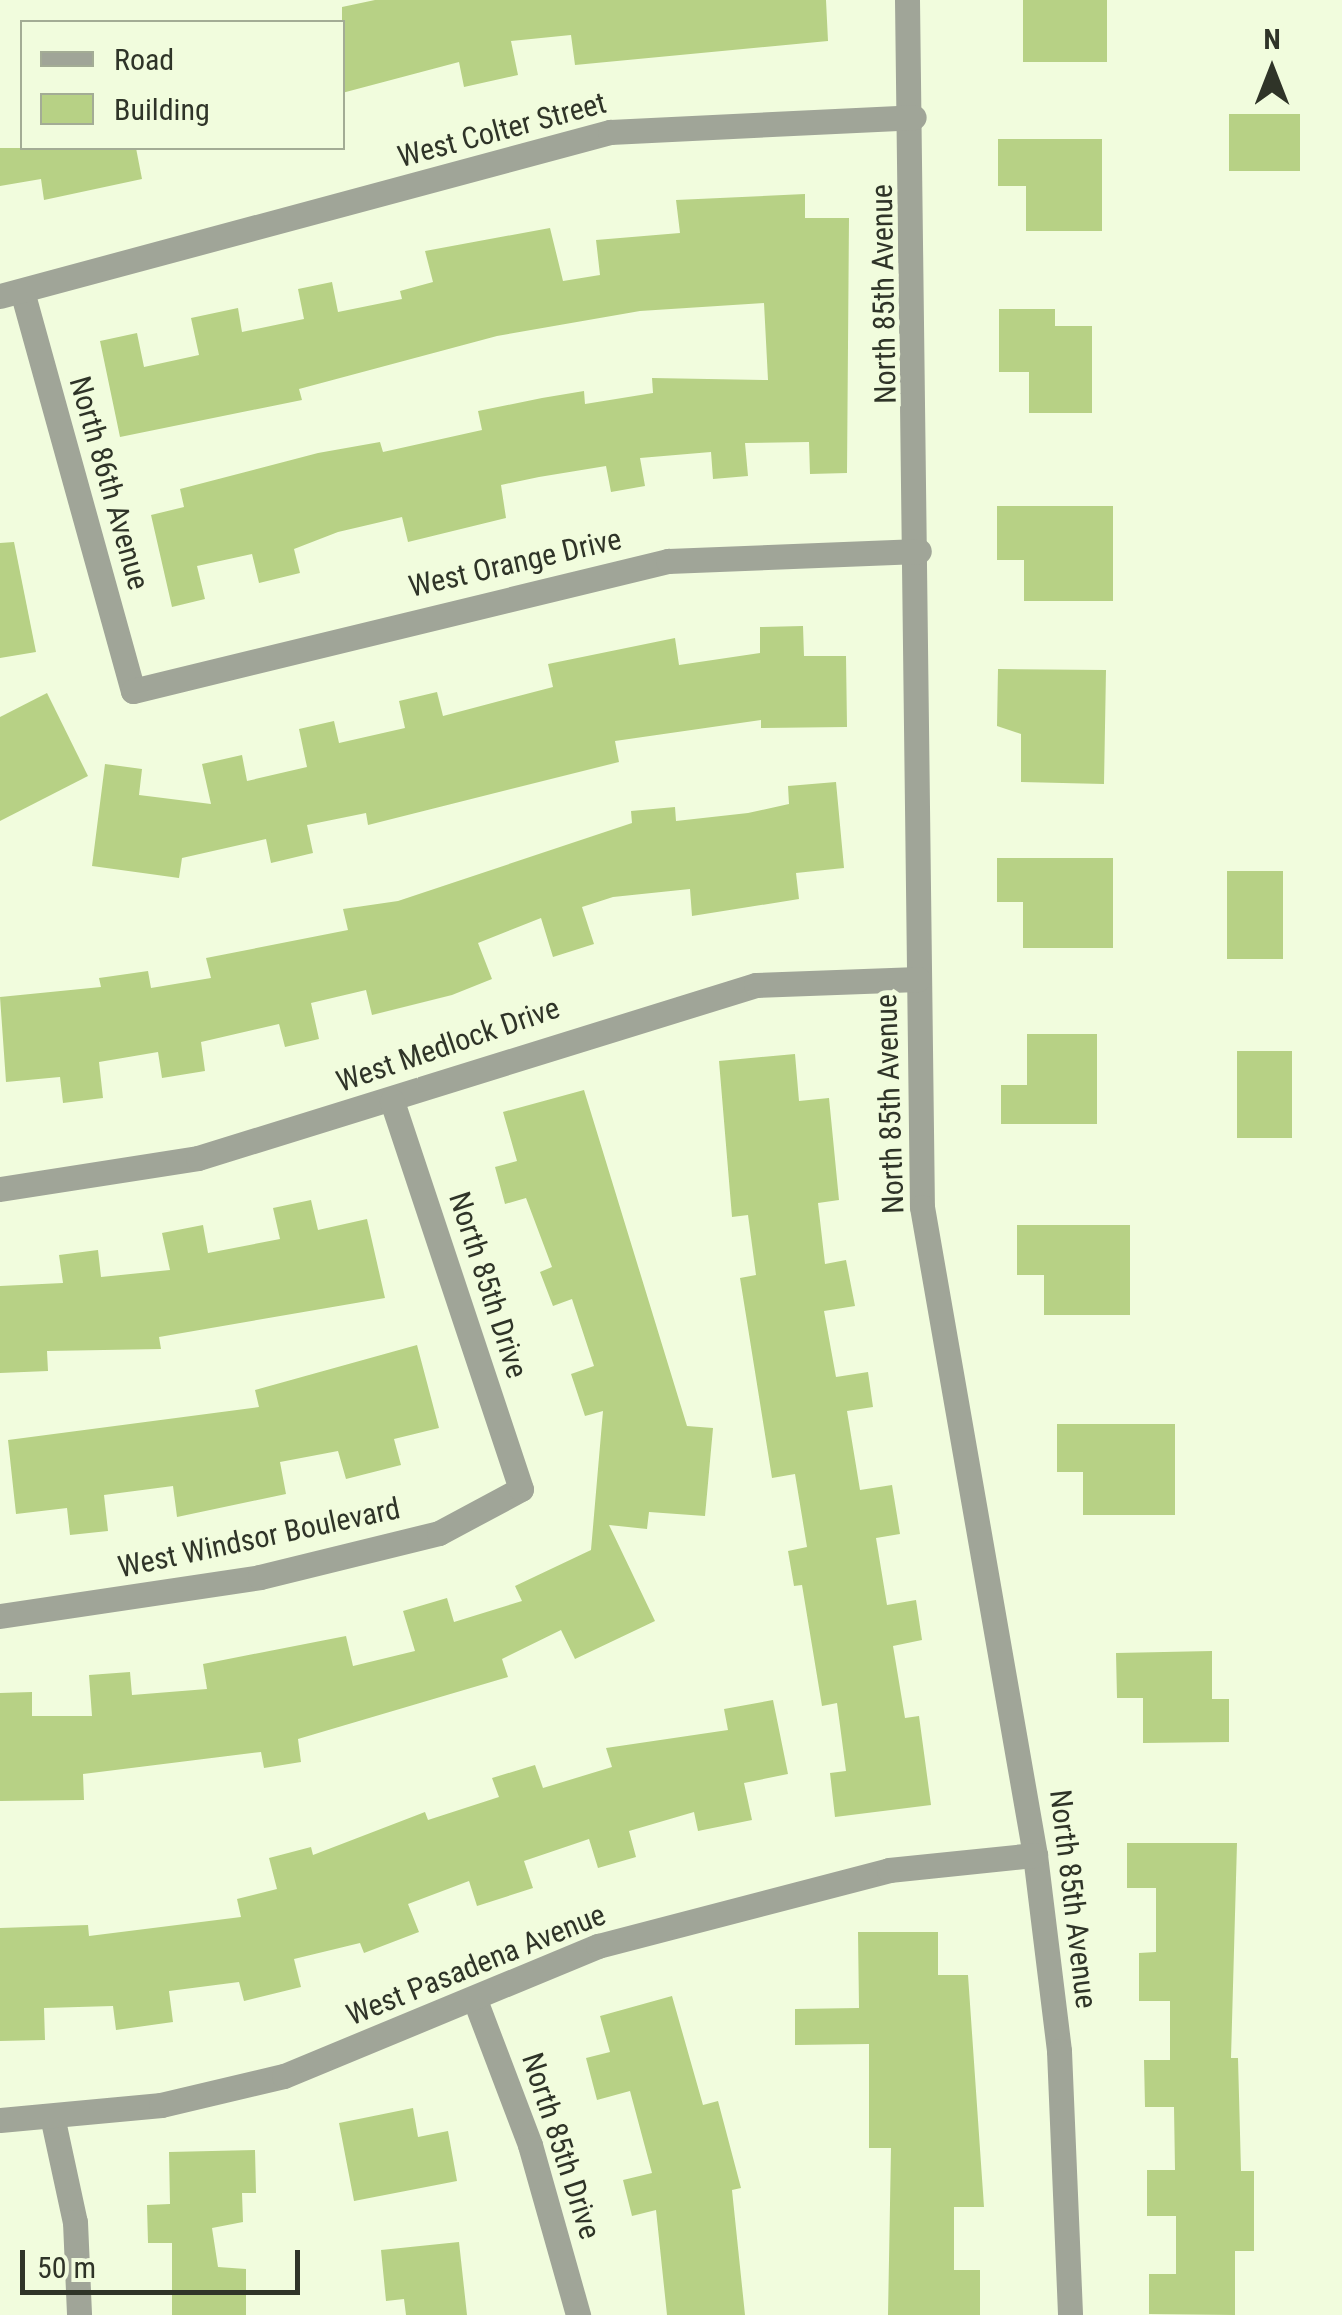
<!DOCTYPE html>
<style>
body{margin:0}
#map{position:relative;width:1342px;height:2315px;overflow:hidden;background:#f1fcdd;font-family:"Roboto Condensed",sans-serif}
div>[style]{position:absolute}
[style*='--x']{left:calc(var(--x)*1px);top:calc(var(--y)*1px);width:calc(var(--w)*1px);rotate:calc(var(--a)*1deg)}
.building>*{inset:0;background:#b7d185}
.street>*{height:25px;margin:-12.5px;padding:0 12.5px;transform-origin:12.5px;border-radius:12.5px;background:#a0a598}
span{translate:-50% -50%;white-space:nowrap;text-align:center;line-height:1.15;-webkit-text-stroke:10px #f1fcdd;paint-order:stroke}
.street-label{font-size:30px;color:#2f3428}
.legend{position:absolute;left:20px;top:20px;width:325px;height:130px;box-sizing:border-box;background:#f1fcdd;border:2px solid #a3ac95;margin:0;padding:12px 18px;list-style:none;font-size:30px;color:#2f3428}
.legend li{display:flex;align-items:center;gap:20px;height:50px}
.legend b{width:50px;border:2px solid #a3ac95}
.north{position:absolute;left:1222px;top:20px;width:100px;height:100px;-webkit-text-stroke:8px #f1fcdd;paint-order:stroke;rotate:0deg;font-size:28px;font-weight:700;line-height:40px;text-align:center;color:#2f3428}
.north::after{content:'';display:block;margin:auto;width:35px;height:45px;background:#2f3428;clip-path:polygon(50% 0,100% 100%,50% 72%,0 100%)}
.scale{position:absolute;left:20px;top:2250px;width:280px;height:45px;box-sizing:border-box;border:5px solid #2f3428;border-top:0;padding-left:12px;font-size:30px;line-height:35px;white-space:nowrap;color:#2f3428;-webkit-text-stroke:8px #f1fcdd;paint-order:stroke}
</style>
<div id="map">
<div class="building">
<div style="clip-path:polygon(375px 0,826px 0,828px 41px,575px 65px,571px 35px,511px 41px,518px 75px,464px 87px,459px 62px,342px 93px,342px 7px)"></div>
<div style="clip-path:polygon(1023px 0,1107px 0,1107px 62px,1023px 62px)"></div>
<div style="clip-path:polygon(1229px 114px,1300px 114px,1300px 171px,1229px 171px)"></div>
<div style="clip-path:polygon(998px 139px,1102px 139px,1102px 231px,1026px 231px,1026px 186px,998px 186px)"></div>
<div style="clip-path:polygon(0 148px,136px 148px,142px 179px,44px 200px,41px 179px,0 186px)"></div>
<div style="clip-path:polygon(805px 194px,805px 218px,849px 218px,847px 473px,810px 474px,809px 442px,745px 443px,748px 476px,713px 479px,711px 452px,640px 458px,645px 486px,611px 492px,606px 466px,539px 477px,501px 485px,506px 518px,408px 542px,402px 517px,338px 532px,294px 549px,300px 573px,259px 583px,252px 554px,197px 566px,205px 599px,172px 607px,151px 515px,184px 507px,180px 489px,318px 453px,380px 442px,383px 452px,482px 430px,478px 411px,542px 398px,584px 391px,585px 404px,653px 393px,652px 378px,768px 380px,764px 303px,640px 311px,497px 336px,299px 389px,302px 400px,120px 437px,100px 341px,137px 333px,144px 367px,199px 355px,191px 318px,238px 308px,242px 332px,304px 319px,298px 289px,332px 282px,338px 312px,402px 299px,400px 291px,433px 282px,425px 251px,550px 228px,563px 281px,600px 275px,596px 240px,680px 233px,676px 200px)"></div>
<div style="clip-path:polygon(999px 309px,1055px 309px,1055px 326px,1092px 326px,1092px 413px,1029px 413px,1029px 372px,999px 372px)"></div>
<div style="clip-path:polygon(997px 506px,1113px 506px,1113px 601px,1024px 601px,1024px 560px,997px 560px)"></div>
<div style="clip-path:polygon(14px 542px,36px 652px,0 658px,0 543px)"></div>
<div style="clip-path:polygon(803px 626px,804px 656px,846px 656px,847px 727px,761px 728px,761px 720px,615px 741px,619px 762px,368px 825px,366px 813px,307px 825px,313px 853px,271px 863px,266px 839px,182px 858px,179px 878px,92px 866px,105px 764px,142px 769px,139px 795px,211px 804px,202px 764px,242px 755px,247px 781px,307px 767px,299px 729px,334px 721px,339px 743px,405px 728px,399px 701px,437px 692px,443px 716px,553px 687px,548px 664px,675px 638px,679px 665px,760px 653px,760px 627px)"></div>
<div style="clip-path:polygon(998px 669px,1106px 670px,1104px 784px,1021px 782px,1021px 734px,997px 726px)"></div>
<div style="clip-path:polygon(47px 693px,88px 776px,0 821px,0 717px)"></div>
<div style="clip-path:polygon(836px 782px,844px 868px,796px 873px,799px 899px,692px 916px,690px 889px,613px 897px,582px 907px,594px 944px,553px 957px,541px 918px,478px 943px,492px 979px,452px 995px,372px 1015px,366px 990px,311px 1003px,319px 1039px,285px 1047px,279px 1024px,201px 1042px,205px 1071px,162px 1078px,158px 1052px,99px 1062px,103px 1098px,63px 1103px,60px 1077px,6px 1082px,0 997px,101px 987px,99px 978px,148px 971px,151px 988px,211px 978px,206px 958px,348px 930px,343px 909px,398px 901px,632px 823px,631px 811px,675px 807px,676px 821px,748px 813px,789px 804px,788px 786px)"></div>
<div style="clip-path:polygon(997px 858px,1113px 858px,1113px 948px,1023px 948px,1023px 902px,997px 902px)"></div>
<div style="clip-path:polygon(1227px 871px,1283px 871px,1283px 959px,1227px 959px)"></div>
<div style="clip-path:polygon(1027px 1034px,1097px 1034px,1097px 1124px,1001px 1124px,1001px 1085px,1027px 1085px)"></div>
<div style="clip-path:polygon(1237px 1051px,1292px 1051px,1292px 1138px,1237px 1138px)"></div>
<div style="clip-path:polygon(795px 1054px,799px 1101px,829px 1098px,839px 1200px,818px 1203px,825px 1264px,846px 1260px,855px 1306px,824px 1311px,836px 1377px,868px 1372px,873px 1407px,847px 1411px,860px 1490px,892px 1485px,900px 1534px,876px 1538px,887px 1605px,916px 1600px,922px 1640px,893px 1646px,905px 1718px,919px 1716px,931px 1805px,835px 1817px,830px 1773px,846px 1771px,837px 1703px,822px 1706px,802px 1585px,794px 1586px,788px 1551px,807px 1547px,795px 1474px,772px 1478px,740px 1278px,756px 1275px,748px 1215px,732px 1217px,719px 1061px)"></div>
<div style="clip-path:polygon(584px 1090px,687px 1426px,713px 1428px,705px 1516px,649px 1512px,647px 1529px,609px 1525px,655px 1621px,575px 1659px,561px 1630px,502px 1659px,508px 1677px,298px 1739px,301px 1762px,264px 1768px,261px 1752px,83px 1774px,84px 1800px,0 1801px,0 1693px,32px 1692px,32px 1716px,92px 1716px,89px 1675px,130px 1672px,132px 1695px,207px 1689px,203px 1664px,346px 1636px,353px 1666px,415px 1651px,403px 1611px,447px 1598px,454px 1622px,522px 1601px,515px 1586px,591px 1550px,603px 1411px,585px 1416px,571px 1374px,594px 1366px,572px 1299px,553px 1306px,540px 1272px,552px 1267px,526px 1198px,505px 1204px,495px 1167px,517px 1161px,503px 1112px)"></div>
<div style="clip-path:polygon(311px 1200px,318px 1230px,367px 1219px,385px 1298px,159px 1337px,161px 1349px,47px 1351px,48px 1371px,0 1373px,0 1286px,63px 1283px,59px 1255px,98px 1250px,101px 1277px,170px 1270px,162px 1233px,203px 1225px,208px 1253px,280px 1239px,273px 1208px)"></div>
<div style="clip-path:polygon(1017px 1225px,1130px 1225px,1130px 1315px,1044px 1315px,1044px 1275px,1017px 1275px)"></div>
<div style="clip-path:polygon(417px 1345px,439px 1428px,394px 1439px,401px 1465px,346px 1479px,338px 1451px,280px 1462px,286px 1494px,177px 1517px,173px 1486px,104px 1495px,108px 1531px,70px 1535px,67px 1508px,16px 1514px,8px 1440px,259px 1407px,255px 1390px)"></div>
<div style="clip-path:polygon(1057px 1424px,1175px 1424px,1175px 1515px,1083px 1515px,1083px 1472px,1057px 1472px)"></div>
<div style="clip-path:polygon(1212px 1651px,1212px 1699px,1229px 1699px,1229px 1742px,1143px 1743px,1143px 1698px,1117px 1698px,1116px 1653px)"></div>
<div style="clip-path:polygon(773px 1700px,788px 1774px,744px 1783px,752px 1820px,698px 1831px,694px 1812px,629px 1831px,636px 1857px,598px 1868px,589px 1839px,524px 1861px,533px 1888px,477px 1906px,469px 1881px,408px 1904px,419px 1932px,364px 1953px,360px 1943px,294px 1959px,301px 1987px,244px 2001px,239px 1982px,169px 1991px,173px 2022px,116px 2030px,113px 2006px,44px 2008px,45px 2040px,0 2041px,0 1928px,88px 1925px,89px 1936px,241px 1917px,237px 1899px,277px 1889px,269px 1858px,311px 1847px,313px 1855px,425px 1812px,428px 1820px,499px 1797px,492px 1778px,535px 1765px,543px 1788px,612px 1767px,606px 1748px,728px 1730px,724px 1709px)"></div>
<div style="clip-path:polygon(1127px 1843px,1237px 1843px,1231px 2058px,1238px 2058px,1241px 2171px,1254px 2171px,1254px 2251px,1235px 2251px,1235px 2315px,1149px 2314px,1149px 2274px,1176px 2274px,1176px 2216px,1147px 2216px,1147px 2170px,1175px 2170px,1174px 2107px,1145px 2107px,1144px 2060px,1170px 2060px,1170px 2001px,1139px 2001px,1139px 1953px,1156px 1952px,1156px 1888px,1127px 1888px)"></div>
<div style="clip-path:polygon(858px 1932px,938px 1932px,938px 1975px,968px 1975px,984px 2207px,954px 2207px,954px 2270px,980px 2270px,980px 2315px,888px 2315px,891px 2148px,869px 2148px,869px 2044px,795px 2045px,795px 2009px,859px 2008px)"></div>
<div style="clip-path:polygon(672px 1996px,703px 2105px,718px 2101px,741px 2188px,732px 2190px,745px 2315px,667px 2315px,656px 2210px,632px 2216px,623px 2180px,652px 2173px,630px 2091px,597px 2100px,586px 2058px,610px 2052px,600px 2016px)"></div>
<div style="clip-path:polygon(413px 2108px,418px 2137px,448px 2131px,457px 2181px,354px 2201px,339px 2123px)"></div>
<div style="clip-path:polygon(255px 2150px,256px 2193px,242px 2193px,243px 2222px,212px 2228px,218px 2267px,246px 2269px,246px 2315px,172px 2315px,172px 2243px,148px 2243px,147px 2205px,170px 2204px,169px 2152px)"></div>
<div style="clip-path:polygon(459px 2242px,467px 2315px,406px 2315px,404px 2299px,386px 2301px,381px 2250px)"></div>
</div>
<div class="street">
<div style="--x:907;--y:0;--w:1207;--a:89.29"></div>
<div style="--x:922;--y:1207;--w:658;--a:80.11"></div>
<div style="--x:1035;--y:1855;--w:197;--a:83"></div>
<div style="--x:1059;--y:2051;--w:264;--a:87.6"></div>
<div style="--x:22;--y:291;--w:415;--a:74.5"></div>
<div style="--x:133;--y:691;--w:551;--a:-13.66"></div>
<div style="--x:668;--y:561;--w:251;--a:-2.3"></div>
<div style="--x:0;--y:296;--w:632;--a:-15.05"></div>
<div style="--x:610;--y:132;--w:304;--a:-2.8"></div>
<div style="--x:0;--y:1189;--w:200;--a:-8.9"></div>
<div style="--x:198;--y:1158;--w:584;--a:-17.23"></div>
<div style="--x:756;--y:985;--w:162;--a:-2.1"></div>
<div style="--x:0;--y:1616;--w:263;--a:-8.5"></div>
<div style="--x:260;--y:1577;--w:184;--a:-13.8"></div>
<div style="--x:439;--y:1533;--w:93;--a:-28.2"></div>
<div style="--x:521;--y:1489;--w:409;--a:-108.4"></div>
<div style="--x:475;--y:2000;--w:155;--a:69.2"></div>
<div style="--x:530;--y:2145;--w:177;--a:74.2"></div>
<div style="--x:52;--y:2116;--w:108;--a:77.8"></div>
<div style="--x:75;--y:2222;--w:93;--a:87.5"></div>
<div style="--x:0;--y:2120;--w:162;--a:-5.3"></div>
<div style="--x:161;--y:2105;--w:126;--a:-13.3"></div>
<div style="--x:284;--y:2076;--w:340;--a:-22.5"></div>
<div style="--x:598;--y:1946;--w:301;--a:-14.6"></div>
<div style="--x:889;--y:1870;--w:147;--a:-5.9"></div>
</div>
<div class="street-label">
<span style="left:502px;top:130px;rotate:-15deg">West Colter Street</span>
<span style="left:884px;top:294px;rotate:-91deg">North 85th Avenue</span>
<span style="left:109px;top:483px;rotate:74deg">North 86th Avenue</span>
<span style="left:515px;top:563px;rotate:-13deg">West Orange Drive</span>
<span style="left:448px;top:1045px;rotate:-19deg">West Medlock Drive</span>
<span style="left:890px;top:1104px;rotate:-92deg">North 85th Avenue</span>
<span style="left:488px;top:1285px;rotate:72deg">North 85th Drive</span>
<span style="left:259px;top:1538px;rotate:-12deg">West Windsor Boulevard</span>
<span style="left:1073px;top:1899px;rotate:83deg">North 85th Avenue</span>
<span style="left:476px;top:1965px;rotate:-22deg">West Pasadena Avenue</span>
<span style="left:561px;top:2146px;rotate:72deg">North 85th Drive</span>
</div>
<ul class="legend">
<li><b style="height:12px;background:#a0a598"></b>Road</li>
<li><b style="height:28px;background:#b7d185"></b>Building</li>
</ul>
<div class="north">N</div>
<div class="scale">50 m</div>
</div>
